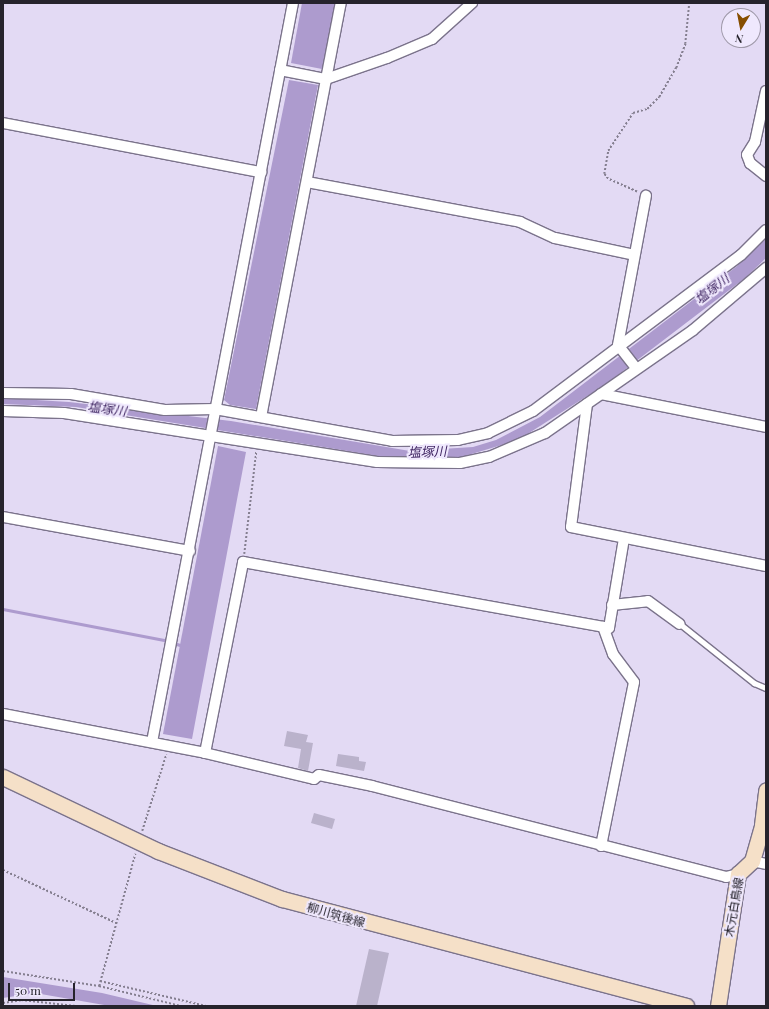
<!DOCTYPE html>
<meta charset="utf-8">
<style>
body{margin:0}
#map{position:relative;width:769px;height:1009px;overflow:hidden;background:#e3daf4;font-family:"Playfair Display","Noto Sans JP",serif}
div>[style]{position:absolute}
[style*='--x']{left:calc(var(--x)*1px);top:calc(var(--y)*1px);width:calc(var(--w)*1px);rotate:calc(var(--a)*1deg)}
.water>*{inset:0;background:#ad9bce}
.stream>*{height:2.5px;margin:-1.25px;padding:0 1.25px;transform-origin:1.25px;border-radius:1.25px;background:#ad9bce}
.building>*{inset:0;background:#bab2cb}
.path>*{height:1.5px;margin-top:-0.75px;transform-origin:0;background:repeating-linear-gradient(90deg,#857f90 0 2px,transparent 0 4px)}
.roads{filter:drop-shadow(1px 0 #7b738b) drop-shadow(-1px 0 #7b738b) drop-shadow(0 1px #7b738b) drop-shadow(0 -1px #7b738b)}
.lane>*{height:5px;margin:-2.5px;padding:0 2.5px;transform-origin:2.5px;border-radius:2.5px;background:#fff}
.street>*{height:10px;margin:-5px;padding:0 5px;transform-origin:5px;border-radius:5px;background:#fff}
.secondary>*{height:15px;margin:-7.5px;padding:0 7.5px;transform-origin:7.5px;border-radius:7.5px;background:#f5e0c8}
span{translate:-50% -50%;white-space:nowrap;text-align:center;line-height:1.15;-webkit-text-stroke:4px #efe8fd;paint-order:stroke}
.street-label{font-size:12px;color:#26232c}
.water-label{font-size:13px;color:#3e2461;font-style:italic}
.frame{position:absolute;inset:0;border:4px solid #26232c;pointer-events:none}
.north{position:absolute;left:721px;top:8px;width:40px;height:40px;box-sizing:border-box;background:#efe8fd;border:1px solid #9f99a9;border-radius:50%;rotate:190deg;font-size:11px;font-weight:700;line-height:16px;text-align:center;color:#26232c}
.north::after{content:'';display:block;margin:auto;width:14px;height:18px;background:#864e00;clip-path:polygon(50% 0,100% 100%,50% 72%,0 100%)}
.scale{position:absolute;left:8px;top:983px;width:67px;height:18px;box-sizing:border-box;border:2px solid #26232c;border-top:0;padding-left:5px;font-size:12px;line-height:14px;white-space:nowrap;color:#26232c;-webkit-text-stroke:3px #efe8fd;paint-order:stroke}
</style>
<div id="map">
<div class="water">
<div style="clip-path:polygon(302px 3px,335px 3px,322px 69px,291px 63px)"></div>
<div style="clip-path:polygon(289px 80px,318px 85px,256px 409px,230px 405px,224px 400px)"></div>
<div style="clip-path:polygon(766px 239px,766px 258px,745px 278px,606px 384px,518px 440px,455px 459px,403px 460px,76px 407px,3px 404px,3px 398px,69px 402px,231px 421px,410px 451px,473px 447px,496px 440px,540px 417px,736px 267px)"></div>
<div style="clip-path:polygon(218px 446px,246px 452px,192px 739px,163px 734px)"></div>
<div style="clip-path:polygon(3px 977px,102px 993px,157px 1006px,110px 1006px,35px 993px,3px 998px)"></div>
</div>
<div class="stream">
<div style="--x:3;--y:609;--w:169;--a:10.9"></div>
<div style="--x:174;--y:643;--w:6;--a:18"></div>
</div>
<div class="building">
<div style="clip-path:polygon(287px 731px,308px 735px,306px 742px,313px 743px,308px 771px,298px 768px,301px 749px,284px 746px)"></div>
<div style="clip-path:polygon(338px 754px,359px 757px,359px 761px,366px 762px,364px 771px,336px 766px)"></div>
<div style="clip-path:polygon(314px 813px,335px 819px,332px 829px,311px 823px)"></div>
<div style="clip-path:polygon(369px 949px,389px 953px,377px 1006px,356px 1006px)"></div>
</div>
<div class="path">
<div style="--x:637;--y:192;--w:32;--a:-156"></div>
<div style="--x:608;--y:179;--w:6;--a:-129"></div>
<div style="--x:604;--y:174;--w:23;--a:-80"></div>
<div style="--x:608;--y:151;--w:45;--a:-56.7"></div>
<div style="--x:633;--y:113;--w:15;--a:-16"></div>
<div style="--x:647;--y:109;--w:17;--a:-45"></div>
<div style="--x:659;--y:97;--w:34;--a:-60"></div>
<div style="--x:676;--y:68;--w:26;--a:-69"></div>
<div style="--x:685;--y:44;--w:41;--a:-84.4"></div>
<div style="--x:244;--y:554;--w:103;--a:-83.3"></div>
<div style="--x:142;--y:831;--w:80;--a:-72.5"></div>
<div style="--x:3;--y:870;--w:125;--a:25.1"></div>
<div style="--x:3;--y:971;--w:97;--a:8.9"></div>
<div style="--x:99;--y:986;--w:84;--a:13.7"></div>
<div style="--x:100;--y:981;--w:109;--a:13.3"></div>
<div style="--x:99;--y:986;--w:137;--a:-74.7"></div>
<div style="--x:3;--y:1003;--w:18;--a:-9"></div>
<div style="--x:21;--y:1000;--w:55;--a:6.2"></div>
</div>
<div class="roads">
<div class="lane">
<div style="--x:680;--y:624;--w:95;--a:38.6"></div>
<div style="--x:754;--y:683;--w:13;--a:23"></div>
</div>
<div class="street">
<div style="--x:280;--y:70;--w:47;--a:11.1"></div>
<div style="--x:326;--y:79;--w:65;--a:-19"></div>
<div style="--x:387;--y:58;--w:49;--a:-22.9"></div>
<div style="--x:432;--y:39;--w:54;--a:-42"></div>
<div style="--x:766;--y:91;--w:52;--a:102.2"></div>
<div style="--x:755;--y:142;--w:15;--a:122"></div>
<div style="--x:747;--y:155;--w:9;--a:69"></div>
<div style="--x:750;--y:163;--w:21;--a:39"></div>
<div style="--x:3;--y:123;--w:263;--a:10.8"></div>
<div style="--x:307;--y:182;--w:217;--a:10.6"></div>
<div style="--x:520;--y:222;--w:38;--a:25"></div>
<div style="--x:555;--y:238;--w:81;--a:12.1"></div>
<div style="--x:636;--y:368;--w:29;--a:-128"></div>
<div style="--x:618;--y:345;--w:152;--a:-79.4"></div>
<div style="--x:3;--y:393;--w:68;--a:0.8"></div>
<div style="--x:71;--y:394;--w:95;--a:9.7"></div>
<div style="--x:165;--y:410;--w:50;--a:-1.1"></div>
<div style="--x:215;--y:409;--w:180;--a:10.2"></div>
<div style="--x:392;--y:441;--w:66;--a:-0.9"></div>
<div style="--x:458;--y:440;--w:31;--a:-13"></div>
<div style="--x:488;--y:433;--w:50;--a:-26.1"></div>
<div style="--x:533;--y:411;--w:260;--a:-36.9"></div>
<div style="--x:741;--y:255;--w:35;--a:-45"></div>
<div style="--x:601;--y:394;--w:168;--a:11.3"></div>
<div style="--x:587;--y:404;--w:124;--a:97.4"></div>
<div style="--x:571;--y:527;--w:199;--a:11.3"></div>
<div style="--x:3;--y:411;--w:61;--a:1.9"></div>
<div style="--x:64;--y:413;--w:317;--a:8.9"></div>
<div style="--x:377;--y:462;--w:83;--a:0.7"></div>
<div style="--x:460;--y:463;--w:30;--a:-12"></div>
<div style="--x:489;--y:457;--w:61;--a:-23.2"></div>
<div style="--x:545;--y:433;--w:180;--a:-34.8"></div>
<div style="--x:693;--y:330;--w:96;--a:-40.3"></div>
<div style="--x:261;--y:417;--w:422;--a:-79.1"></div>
<div style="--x:3;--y:517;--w:190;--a:10.3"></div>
<div style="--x:612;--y:605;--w:36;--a:-6"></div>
<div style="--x:648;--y:601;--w:39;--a:36"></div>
<div style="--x:3;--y:714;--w:206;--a:10.9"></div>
<div style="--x:205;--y:753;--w:112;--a:13.4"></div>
<div style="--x:314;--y:779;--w:6;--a:-39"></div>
<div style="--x:319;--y:775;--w:54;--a:11.7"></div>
<div style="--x:372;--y:786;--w:366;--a:14.4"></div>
<div style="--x:726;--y:877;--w:12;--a:-14"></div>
<div style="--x:152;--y:742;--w:752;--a:-79.2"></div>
<div style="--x:205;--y:753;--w:195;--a:-78.7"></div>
<div style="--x:243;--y:562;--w:372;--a:10.2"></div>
<div style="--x:609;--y:628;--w:91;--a:-80.5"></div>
<div style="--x:601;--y:846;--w:167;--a:-78.6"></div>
<div style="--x:634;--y:682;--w:35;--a:-127"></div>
<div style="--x:613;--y:654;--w:29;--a:-110"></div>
<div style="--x:752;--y:861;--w:14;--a:12"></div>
</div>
<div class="secondary">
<div style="--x:3;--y:777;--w:172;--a:25.5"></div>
<div style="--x:158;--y:851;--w:133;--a:21.2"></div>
<div style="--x:282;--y:899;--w:418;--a:14.8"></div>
<div style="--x:718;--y:1006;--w:134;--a:-81.4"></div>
<div style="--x:738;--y:874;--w:19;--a:-43"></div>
<div style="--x:752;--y:861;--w:37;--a:-74"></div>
<div style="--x:762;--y:825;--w:35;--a:-83"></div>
</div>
</div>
<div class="street-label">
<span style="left:734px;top:907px;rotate:-80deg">木元白鳥線</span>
<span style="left:336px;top:915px;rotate:16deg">柳川筑後線</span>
</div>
<div class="water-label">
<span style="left:712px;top:289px;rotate:-38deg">塩塚川</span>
<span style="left:107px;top:409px;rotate:8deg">塩塚川</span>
<span style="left:427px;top:452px;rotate:-2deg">塩塚川</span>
</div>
<div class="frame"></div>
<div class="north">N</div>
<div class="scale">50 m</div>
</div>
